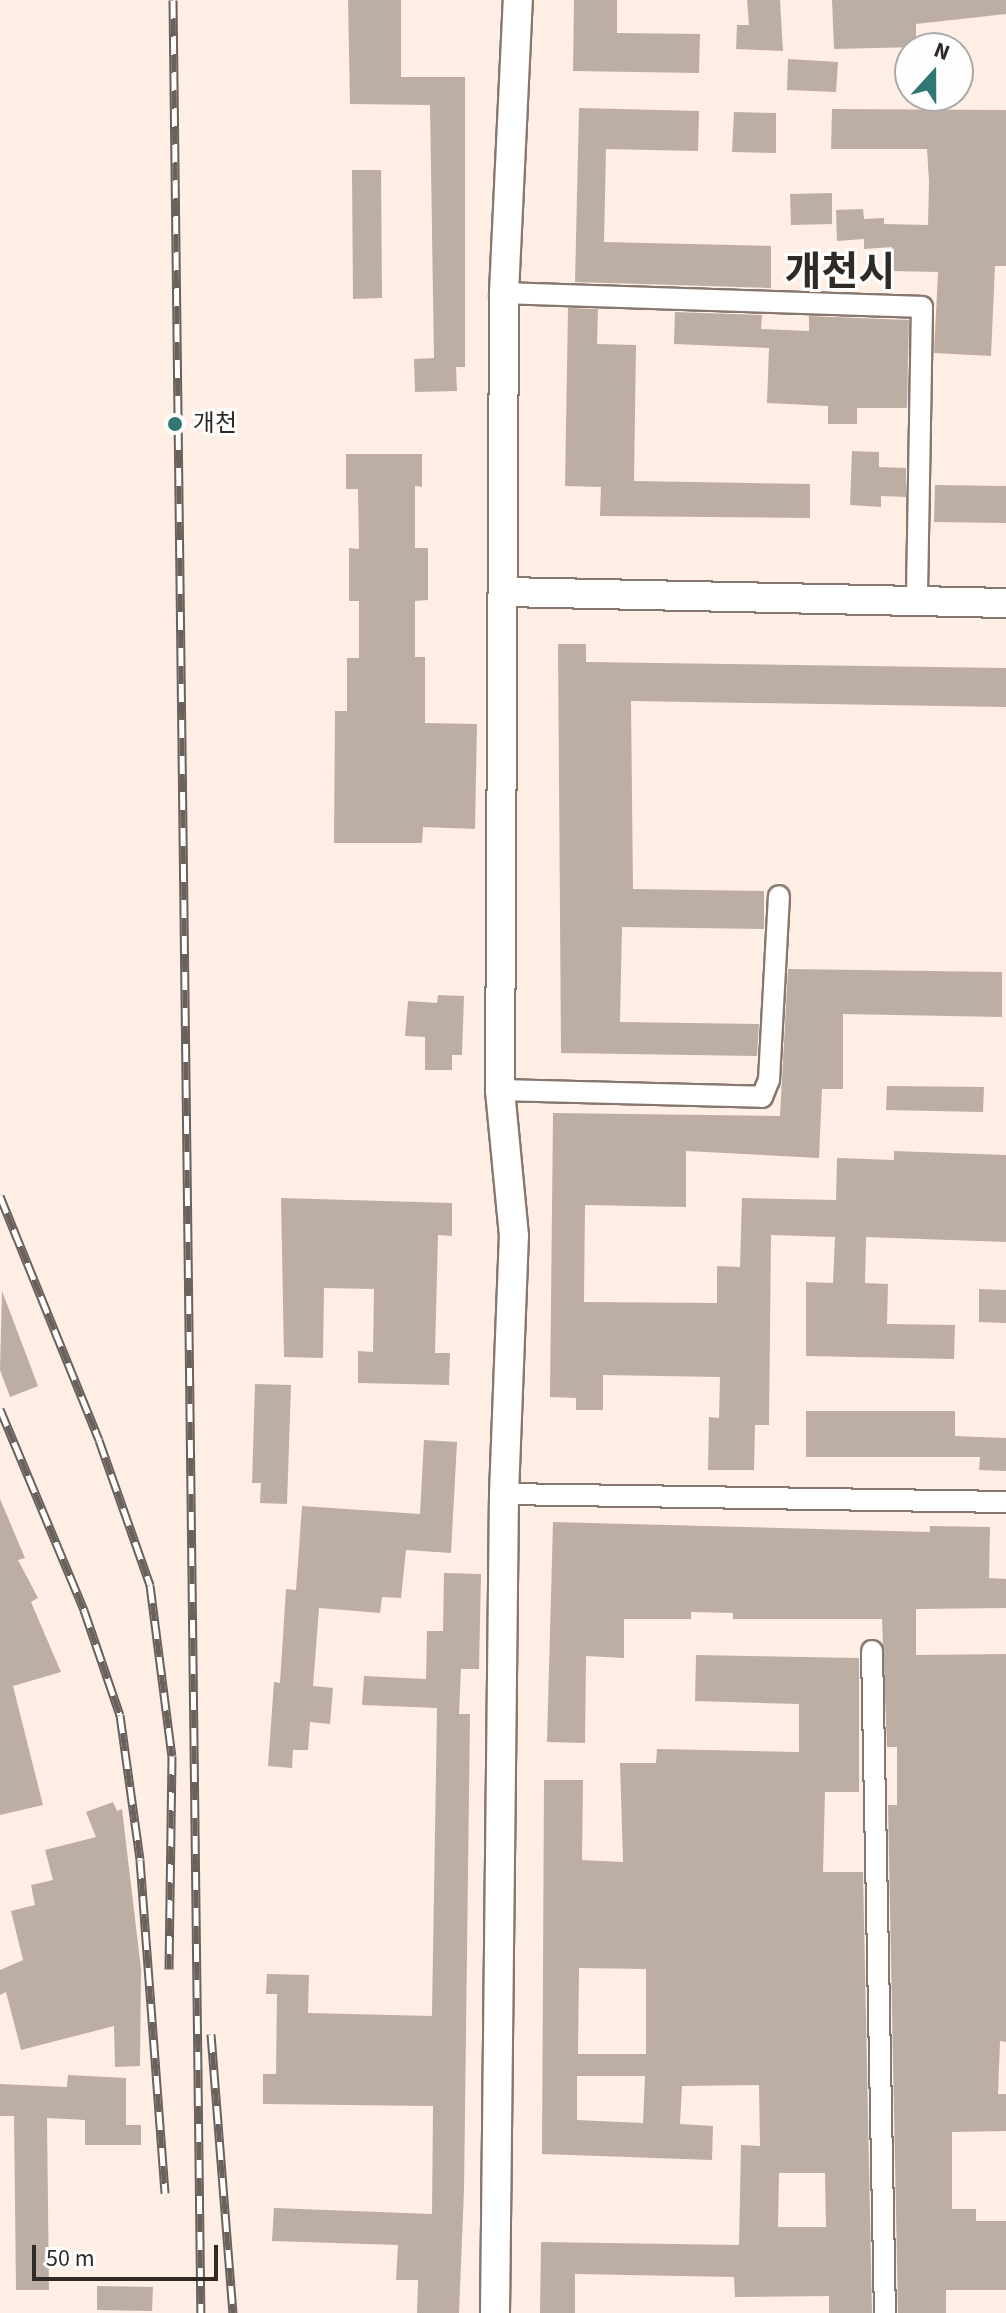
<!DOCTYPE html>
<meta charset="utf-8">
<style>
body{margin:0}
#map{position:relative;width:1006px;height:2313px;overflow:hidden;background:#feeee3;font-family:"Source Sans 3","Noto Sans KR",sans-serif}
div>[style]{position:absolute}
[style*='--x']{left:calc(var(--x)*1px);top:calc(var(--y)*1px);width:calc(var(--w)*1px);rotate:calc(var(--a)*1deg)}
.building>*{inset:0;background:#bdaea4}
.roads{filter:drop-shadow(2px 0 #87786f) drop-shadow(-2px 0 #87786f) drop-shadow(0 2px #87786f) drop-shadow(0 -2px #87786f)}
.minor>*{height:20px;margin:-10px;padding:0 10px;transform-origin:10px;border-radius:10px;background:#fff}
.secondary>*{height:28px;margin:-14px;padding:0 14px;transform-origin:14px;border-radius:14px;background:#fff}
.rail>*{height:9px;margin-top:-4.5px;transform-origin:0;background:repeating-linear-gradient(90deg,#fefefe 0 18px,#69615b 0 36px);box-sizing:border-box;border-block:2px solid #69615b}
.dots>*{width:22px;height:22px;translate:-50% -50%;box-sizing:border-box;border:4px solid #fefefe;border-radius:50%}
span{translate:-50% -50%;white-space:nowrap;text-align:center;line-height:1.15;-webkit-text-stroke:6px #fefefe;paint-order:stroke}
.poi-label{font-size:24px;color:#302a26}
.left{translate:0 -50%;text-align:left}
.town-label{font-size:40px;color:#302a26;font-weight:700}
.north{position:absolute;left:894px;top:32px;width:80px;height:80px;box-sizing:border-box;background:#fefefe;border:2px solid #aca9a8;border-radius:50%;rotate:21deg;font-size:22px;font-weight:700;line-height:32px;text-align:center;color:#302a26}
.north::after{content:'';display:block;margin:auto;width:28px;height:36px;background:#307874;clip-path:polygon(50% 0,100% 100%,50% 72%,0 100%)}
.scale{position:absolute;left:32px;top:2245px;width:186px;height:36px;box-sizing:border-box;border:4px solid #302a26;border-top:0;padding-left:10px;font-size:24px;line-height:28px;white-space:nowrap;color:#302a26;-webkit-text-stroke:6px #fefefe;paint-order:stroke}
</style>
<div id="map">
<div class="building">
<div style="clip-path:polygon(348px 0,401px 0,401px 77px,465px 77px,465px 367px,456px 367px,457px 391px,415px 392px,414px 359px,434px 358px,430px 105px,350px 104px)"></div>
<div style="clip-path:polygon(574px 0,617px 0,617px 33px,700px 34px,699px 73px,573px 71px)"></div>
<div style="clip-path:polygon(747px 0,780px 0,783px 51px,736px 49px,737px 25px,749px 25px)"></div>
<div style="clip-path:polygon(832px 0,1006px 0,1006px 14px,916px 24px,916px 47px,834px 49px)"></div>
<div style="clip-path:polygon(788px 59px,838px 62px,836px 92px,787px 90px)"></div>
<div style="clip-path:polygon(579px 108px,699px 111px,698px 151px,606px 149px,604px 242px,771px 246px,771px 288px,575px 282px)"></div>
<div style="clip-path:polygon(832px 109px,1006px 110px,1006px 266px,995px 266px,991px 356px,934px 353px,938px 272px,892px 271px,892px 247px,864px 249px,864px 239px,837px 241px,836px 210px,863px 209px,864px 219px,884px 218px,884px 224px,928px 225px,929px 181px,927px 149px,831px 149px)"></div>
<div style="clip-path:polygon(734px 112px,776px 113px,776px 153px,732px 152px)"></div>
<div style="clip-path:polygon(352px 170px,381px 170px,382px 298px,353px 299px)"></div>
<div style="clip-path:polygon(832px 193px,832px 224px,791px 225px,790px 194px)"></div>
<div style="clip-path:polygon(568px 308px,598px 309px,597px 344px,636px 345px,634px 481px,810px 484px,810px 518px,600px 516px,601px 487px,565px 486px)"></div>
<div style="clip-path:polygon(675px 312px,762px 315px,761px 329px,809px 331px,809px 316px,909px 320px,907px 408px,857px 408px,857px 424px,828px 424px,828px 406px,767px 403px,769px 348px,674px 344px)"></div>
<div style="clip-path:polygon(852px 451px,879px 452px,879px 467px,906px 468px,906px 497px,881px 496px,881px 507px,850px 505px)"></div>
<div style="clip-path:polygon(346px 454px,422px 454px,422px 487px,415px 486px,415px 548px,428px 548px,428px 600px,415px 601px,415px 657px,425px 657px,425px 723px,477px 724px,475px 829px,423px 827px,422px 843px,334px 843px,335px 711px,347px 711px,347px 658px,359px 658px,359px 601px,349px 601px,349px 548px,359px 549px,358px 489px,346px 489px)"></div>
<div style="clip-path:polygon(935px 485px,1006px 486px,1006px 523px,934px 522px)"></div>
<div style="clip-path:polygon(558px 644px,586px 644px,586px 662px,1006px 668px,1006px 707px,631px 701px,633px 889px,764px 891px,764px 929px,622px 927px,620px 1022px,759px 1024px,757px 1056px,561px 1053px)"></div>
<div style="clip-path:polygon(788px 969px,1002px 972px,1002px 1017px,843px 1014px,843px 1089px,822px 1089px,819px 1158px,686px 1151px,686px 1207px,585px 1205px,584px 1302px,717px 1303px,717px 1266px,740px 1267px,742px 1198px,836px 1200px,837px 1158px,894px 1160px,894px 1151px,1006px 1155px,1006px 1242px,866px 1237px,865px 1283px,888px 1284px,887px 1324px,955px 1325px,954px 1359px,806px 1356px,806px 1282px,833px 1283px,835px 1237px,771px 1235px,769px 1425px,755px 1425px,754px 1470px,708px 1470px,709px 1417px,719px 1418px,720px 1377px,603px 1375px,603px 1410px,576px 1410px,576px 1398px,550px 1397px,553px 1113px,780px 1116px)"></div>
<div style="clip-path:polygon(438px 995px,464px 996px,462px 1055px,452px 1055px,452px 1070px,425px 1070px,425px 1037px,405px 1036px,408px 1001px,437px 1003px)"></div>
<div style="clip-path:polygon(887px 1086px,984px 1087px,983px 1112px,886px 1110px)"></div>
<div style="clip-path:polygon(281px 1198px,452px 1203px,452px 1236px,438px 1235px,435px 1353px,450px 1353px,449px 1385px,358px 1383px,358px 1351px,373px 1352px,374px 1289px,324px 1288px,323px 1358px,284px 1357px)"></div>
<div style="clip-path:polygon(979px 1289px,1006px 1290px,1006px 1323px,979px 1322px)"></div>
<div style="clip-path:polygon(2px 1291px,38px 1386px,10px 1397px,0 1370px)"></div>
<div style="clip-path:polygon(255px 1384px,291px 1385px,287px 1504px,260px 1503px,261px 1483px,252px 1483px)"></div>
<div style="clip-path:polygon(806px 1411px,955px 1411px,955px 1436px,1006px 1438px,1006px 1471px,979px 1470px,980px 1457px,806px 1457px)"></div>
<div style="clip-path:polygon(424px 1440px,457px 1442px,451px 1553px,406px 1550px,401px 1598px,382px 1597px,380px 1613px,319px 1608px,313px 1686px,333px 1688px,330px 1724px,310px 1722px,308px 1750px,293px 1750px,292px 1768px,268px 1766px,274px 1682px,280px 1683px,286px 1589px,296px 1590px,302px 1506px,420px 1514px)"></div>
<div style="clip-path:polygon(0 1499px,25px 1558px,18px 1560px,38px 1598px,31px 1602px,61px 1672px,13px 1686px,43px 1805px,0 1815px)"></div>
<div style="clip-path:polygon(553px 1522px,930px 1532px,930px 1526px,990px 1527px,989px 1578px,1006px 1579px,1006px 1608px,916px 1609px,916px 1655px,1006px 1654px,1006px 2042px,1000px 2041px,998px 2094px,1006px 2094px,1006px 2131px,952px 2132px,952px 2209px,976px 2209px,976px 2221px,1006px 2221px,1006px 2290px,946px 2290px,946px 2313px,898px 2313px,888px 1805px,897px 1805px,897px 1747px,887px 1747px,882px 1619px,733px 1619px,733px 1613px,691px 1612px,691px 1619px,624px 1619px,624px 1658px,586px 1656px,585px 1743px,547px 1742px)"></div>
<div style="clip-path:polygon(444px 1573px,481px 1574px,479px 1669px,461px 1669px,459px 1714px,470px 1714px,464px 2191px,459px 2313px,417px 2313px,418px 2280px,396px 2280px,398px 2245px,272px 2241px,274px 2208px,432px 2214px,433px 2106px,263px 2104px,263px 2074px,276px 2074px,277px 1994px,266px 1994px,267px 1974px,309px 1975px,308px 2013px,432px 2016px,437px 1708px,362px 1705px,364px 1676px,426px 1679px,427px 1631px,443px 1631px)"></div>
<div style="clip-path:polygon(evenodd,696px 1655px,859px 1658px,859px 1792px,825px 1792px,823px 1872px,863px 1872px,872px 2313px,829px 2313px,829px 2296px,735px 2297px,734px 2277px,575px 2274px,575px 2313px,540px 2313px,541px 2242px,739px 2245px,741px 2145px,760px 2146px,759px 2085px,682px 2086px,680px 2124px,713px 2126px,712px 2160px,542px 2154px,544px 1780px,583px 1780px,582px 1860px,623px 1862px,620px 1763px,656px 1763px,657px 1749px,799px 1752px,799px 1704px,695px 1701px,696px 1655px,579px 1968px,646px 1969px,646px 2054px,578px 2054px,579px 1968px,696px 1655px,577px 2076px,645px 2076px,643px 2123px,577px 2120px,577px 2076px,696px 1655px,779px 2173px,825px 2173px,826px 2227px,778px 2227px,779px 2173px)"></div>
<div style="clip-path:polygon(113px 1802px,117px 1811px,122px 1809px,141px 1969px,140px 2066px,115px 2067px,114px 2026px,21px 2050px,6px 1992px,0 1995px,0 1970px,23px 1960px,11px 1911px,35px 1905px,31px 1885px,53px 1880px,45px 1850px,96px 1837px,86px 1812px)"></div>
<div style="clip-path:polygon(68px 2075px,126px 2078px,126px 2125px,141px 2125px,141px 2145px,85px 2145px,85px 2120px,47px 2118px,49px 2290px,16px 2290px,14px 2116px,0 2116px,0 2084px,67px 2087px)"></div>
<div style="clip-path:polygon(97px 2286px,153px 2287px,152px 2311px,97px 2310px)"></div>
</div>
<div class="roads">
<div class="minor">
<div style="--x:504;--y:293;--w:418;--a:1.9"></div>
<div style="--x:922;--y:307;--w:294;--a:91"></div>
<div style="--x:500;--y:1090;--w:262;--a:1.5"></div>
<div style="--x:762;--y:1097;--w:18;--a:-68"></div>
<div style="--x:769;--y:1080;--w:184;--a:-86.9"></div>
<div style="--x:504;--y:1494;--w:502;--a:0.91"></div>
<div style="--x:872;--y:1651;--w:662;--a:88.88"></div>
</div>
<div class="secondary">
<div style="--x:506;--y:592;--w:500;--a:1.26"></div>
<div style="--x:495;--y:2313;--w:819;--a:-89.37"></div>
<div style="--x:504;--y:1494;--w:258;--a:-87.8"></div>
<div style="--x:514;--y:1236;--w:147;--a:-95.5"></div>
<div style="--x:500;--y:1090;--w:797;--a:-89.71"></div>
<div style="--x:504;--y:293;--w:293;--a:-87.3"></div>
</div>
</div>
<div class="rail">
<div style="--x:173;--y:0;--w:2313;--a:89.31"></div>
<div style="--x:0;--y:1196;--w:263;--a:67.9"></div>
<div style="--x:99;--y:1440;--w:154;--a:70.6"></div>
<div style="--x:150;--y:1585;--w:172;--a:82.7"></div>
<div style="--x:172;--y:1756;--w:213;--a:90.8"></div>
<div style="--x:0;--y:1409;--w:218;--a:67.3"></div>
<div style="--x:84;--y:1610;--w:111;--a:71.1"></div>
<div style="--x:120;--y:1715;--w:146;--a:82.1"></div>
<div style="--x:140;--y:1860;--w:334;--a:85.7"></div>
<div style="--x:211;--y:2034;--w:280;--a:85.5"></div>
</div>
<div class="dots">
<div style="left:175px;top:424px;background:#307874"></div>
</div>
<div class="poi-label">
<span class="left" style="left:193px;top:424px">개천</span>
</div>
<div class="town-label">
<span style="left:840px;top:273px">개천시</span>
</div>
<div class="north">N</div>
<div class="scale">50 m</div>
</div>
